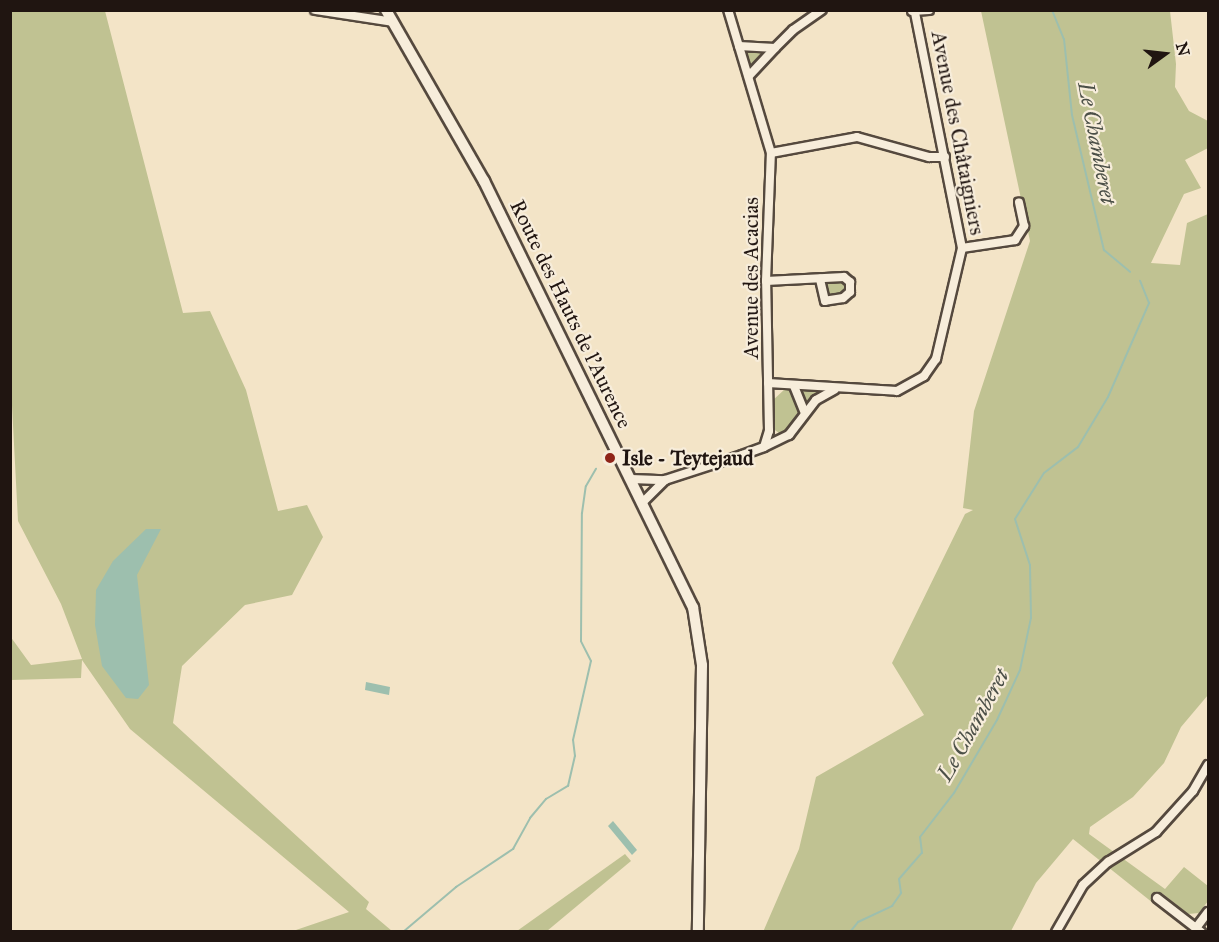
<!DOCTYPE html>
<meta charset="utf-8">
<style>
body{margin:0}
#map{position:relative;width:1219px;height:942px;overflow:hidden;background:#f3e4c7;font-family:"IM FELL Great Primer",serif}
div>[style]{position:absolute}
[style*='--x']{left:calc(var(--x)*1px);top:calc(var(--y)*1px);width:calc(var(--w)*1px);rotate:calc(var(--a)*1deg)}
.green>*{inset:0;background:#c0c292}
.water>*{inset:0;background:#9dbfae}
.stream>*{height:2px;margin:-1px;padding:0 1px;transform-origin:1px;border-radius:1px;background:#9dbfae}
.roads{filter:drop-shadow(2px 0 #55493e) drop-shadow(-2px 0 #55493e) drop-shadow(0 2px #55493e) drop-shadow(0 -2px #55493e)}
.minor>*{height:8px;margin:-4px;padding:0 4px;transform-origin:4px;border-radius:4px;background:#f7eddb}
.secondary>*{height:10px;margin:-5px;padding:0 5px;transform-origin:5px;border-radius:5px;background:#f7eddb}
.dots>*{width:16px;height:16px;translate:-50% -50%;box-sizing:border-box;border:3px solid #f7eddb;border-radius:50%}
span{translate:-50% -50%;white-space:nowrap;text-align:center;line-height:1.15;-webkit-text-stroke:4.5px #f7eddb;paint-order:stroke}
.street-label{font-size:21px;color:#201511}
.poi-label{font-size:21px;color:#201511;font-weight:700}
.left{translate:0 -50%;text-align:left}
.water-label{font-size:22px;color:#4c5048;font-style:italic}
.frame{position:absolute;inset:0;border:12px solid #201511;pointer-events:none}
.north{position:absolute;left:1135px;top:24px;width:60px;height:60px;-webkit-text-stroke:4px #f7eddb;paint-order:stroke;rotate:75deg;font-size:16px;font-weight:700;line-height:24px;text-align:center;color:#201511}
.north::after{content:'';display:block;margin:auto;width:21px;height:27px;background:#201511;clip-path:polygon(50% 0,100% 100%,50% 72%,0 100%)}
</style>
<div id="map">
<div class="green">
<div style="clip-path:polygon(11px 11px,105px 11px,183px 313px,210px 311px,246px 390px,278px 511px,307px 505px,323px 537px,292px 595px,245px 605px,182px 666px,173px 723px,369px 902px,366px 909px,392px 931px,293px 931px,349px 912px,130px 729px,82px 660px,81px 678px,11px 680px,10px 636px,31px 665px,82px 659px,61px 604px,18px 521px,10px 367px)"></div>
<div style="clip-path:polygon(981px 11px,1170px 11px,1176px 64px,1175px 87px,1189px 111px,1208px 121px,1208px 148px,1185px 160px,1201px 188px,1184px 194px,1151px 263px,1180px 265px,1187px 223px,1208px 214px,1208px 695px,1181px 727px,1164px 763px,1133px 797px,1090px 827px,1089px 834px,1165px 889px,1184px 867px,1208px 886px,1208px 901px,1199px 913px,1188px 914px,1162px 893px,1153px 903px,1073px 839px,1036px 883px,1011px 931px,763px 932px,799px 849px,816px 777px,924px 715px,892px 663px,965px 514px,973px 510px,963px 508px,974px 411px,1030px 241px)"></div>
<div style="clip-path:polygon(739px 46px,775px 48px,749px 76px)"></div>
<div style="clip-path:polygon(844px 277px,850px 292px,825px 301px,820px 279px)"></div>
<div style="clip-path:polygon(794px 386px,835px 389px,805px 413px)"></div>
<div style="clip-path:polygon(785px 389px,794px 390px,801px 413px,786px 433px,780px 434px,775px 430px,772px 401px)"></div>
<div style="clip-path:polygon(625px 854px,631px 861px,547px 931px,517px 931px)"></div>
</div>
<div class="water">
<div style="clip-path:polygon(146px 529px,161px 529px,137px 575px,149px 685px,138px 699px,126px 698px,102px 666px,95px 625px,96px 590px,113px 561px)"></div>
<div style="clip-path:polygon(366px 682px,390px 687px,389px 695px,365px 690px)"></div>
<div style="clip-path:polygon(613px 821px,637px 850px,632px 855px,608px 826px)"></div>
</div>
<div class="stream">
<div style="--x:1052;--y:10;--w:31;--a:68"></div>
<div style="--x:1064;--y:39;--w:76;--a:84"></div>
<div style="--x:1072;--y:115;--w:139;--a:76.7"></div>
<div style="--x:1104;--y:250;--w:34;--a:40"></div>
<div style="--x:403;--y:932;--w:70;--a:-40.3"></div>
<div style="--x:456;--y:887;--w:69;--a:-33.7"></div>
<div style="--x:513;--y:849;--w:35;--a:-61"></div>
<div style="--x:530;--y:818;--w:25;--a:-50"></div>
<div style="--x:546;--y:799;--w:26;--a:-31"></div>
<div style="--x:568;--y:786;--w:31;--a:-77"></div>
<div style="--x:575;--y:756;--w:16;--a:-97"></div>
<div style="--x:573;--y:740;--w:81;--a:-77.2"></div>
<div style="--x:591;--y:661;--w:22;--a:-117"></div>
<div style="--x:581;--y:641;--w:128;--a:-89.6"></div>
<div style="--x:582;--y:513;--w:27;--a:-82"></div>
<div style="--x:586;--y:486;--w:20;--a:-60"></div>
<div style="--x:850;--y:932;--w:13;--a:-51"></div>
<div style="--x:858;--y:922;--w:38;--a:-25"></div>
<div style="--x:892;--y:906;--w:16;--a:-55"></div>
<div style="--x:901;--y:893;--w:14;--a:-98"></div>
<div style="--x:899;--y:879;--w:35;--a:-49"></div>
<div style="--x:922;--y:853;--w:16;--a:-97"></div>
<div style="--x:920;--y:837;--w:56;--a:-52.3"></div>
<div style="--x:954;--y:793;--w:85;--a:-59.5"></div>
<div style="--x:997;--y:720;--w:55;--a:-65.3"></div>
<div style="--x:1020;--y:670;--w:53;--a:-78.1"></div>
<div style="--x:1031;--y:618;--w:53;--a:-91.1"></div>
<div style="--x:1030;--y:565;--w:48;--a:-108.1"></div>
<div style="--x:1015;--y:519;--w:54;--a:-57.8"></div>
<div style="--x:1044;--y:473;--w:43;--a:-37.4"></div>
<div style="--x:1078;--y:447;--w:58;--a:-59"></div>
<div style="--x:1108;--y:397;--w:103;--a:-66.4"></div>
<div style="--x:1149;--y:303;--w:24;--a:-112"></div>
</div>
<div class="roads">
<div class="minor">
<div style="--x:315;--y:10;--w:79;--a:8.7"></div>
<div style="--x:912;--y:11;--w:17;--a:-3"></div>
<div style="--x:739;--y:46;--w:36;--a:3"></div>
<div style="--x:775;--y:48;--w:38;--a:133"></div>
<div style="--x:775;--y:48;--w:25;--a:-45"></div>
<div style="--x:793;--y:30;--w:35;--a:-35"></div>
<div style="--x:771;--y:153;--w:87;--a:-10.5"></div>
<div style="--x:857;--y:137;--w:75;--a:15.5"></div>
<div style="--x:929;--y:157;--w:16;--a:0"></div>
<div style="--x:962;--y:248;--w:54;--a:-8.6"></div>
<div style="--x:1015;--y:240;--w:17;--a:-57"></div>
<div style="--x:1024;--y:226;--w:24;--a:-102"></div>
<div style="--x:766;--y:281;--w:78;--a:-2.9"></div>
<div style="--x:844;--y:277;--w:8;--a:40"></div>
<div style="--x:850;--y:282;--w:10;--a:90"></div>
<div style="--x:850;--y:292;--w:9;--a:139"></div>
<div style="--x:843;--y:298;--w:18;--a:171"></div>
<div style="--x:825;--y:301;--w:23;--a:-103"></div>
<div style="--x:768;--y:383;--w:129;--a:3.5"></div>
<div style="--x:897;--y:391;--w:31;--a:-29"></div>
<div style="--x:924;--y:376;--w:21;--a:-55"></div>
<div style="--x:936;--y:359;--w:114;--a:-76.8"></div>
<div style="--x:962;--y:248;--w:240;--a:-101.3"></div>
<div style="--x:794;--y:386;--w:29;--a:68"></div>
<div style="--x:764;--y:447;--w:28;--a:-26"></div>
<div style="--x:789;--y:435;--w:44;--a:-52.4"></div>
<div style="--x:816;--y:400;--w:21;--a:-29"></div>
<div style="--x:631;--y:479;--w:34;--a:2"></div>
<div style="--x:665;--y:480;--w:81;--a:-18"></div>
<div style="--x:742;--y:455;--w:23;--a:-20"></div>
<div style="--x:764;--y:447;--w:17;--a:-73"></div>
<div style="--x:769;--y:431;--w:150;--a:-91.1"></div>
<div style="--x:766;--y:281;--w:128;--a:-87.8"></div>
<div style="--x:771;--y:153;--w:149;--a:-106.7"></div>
<div style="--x:643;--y:502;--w:31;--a:-45"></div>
<div style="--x:1157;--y:898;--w:56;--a:37.7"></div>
<div style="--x:1196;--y:928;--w:20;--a:-53"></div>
<div style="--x:1056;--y:932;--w:54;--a:-60.1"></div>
<div style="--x:1083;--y:885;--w:34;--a:-43"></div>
<div style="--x:1108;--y:862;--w:57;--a:-32"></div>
<div style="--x:1156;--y:832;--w:55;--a:-47.9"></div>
<div style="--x:1193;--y:791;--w:30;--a:-60"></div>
</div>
<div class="secondary">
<div style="--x:386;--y:10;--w:197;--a:60.2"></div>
<div style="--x:484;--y:181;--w:475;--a:63.9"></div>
<div style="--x:693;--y:607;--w:59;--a:81.2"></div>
<div style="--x:702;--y:665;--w:267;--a:90.9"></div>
</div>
</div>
<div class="dots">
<div style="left:610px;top:458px;background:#8f2418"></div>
</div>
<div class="street-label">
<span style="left:958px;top:133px;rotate:79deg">Avenue des Châtaigniers</span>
<span style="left:751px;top:278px;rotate:-90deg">Avenue des Acacias</span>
<span style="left:571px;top:314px;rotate:64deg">Route des Hauts de l'Aurence</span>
</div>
<div class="poi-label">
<span class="left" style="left:622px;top:458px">Isle - Teytejaud</span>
</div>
<div class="water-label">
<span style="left:1097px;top:143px;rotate:79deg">Le Chamberet</span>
<span style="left:973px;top:725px;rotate:-61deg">Le Chamberet</span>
</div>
<div class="frame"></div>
<div class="north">N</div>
</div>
